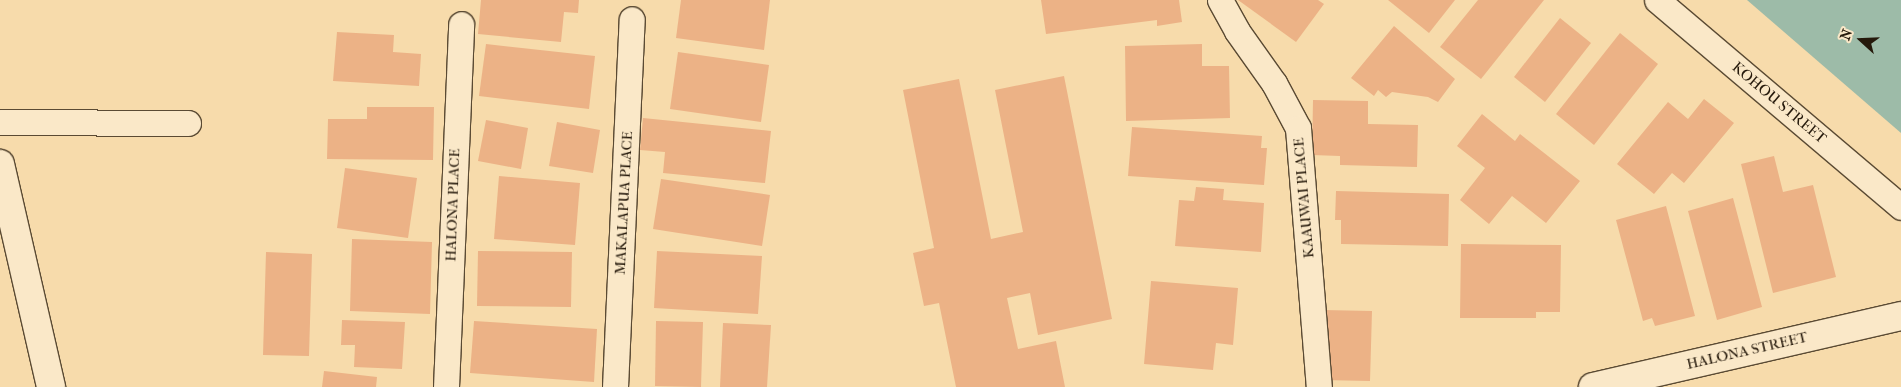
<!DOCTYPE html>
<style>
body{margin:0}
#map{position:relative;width:1901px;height:387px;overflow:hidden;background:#f7dbab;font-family:"IM FELL French Canon",serif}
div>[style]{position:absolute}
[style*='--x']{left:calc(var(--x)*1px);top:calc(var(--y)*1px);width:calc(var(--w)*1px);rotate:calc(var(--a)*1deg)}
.water>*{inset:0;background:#9dbba8}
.building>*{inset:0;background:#ecb286}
.roads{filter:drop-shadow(1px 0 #5a4a33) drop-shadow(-1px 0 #5a4a33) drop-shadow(0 1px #5a4a33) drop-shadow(0 -1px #5a4a33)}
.minor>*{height:25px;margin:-12.5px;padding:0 12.5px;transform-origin:12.5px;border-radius:12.5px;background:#fae8c8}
.secondary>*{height:28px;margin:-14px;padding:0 14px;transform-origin:14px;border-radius:14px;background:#fae8c8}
span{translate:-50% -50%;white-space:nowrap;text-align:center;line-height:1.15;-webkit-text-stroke:5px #fae8c8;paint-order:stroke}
.street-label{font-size:15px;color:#25190b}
.north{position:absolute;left:1836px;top:15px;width:50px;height:50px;-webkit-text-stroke:4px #fae8c8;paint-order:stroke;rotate:290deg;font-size:14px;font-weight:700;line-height:20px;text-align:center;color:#25190b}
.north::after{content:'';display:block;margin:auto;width:18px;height:22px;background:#25190b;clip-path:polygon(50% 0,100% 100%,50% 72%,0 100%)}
</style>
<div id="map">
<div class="water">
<div style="clip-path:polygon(1747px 0,1901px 0,1901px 133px)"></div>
</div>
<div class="building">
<div style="clip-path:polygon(481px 0,579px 0,578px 13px,564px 12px,561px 42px,478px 34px)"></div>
<div style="clip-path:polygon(681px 0,770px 0,764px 50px,676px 38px)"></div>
<div style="clip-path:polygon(1041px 0,1179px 0,1182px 22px,1157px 26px,1157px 20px,1046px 34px)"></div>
<div style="clip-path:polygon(1238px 0,1318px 0,1324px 4px,1296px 42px)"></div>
<div style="clip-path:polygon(1388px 0,1455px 0,1429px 33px)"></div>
<div style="clip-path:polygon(1478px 0,1544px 0,1481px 79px,1440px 47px)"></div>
<div style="clip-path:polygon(1560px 18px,1591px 43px,1545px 102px,1514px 77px)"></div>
<div style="clip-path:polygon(1394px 26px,1455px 79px,1438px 102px,1428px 97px,1392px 92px,1386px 97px,1378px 90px,1374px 96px,1351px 78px)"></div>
<div style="clip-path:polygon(337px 32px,394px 35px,393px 52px,421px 54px,419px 86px,333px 81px)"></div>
<div style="clip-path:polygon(1620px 33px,1658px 64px,1594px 145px,1556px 114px)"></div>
<div style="clip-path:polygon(486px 44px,595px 56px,589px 109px,479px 96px)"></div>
<div style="clip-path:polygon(1202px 44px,1202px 66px,1229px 66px,1230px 118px,1126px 121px,1125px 46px)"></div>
<div style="clip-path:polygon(678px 52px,769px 65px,761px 122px,670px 109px)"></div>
<div style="clip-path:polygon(1064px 76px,1112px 319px,1038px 335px,1030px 293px,1007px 298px,1018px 349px,1056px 341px,1065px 387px,956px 387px,939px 303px,924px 306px,913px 253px,934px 248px,903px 90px,959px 79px,991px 239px,1023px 232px,995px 90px)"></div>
<div style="clip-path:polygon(1704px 99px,1734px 123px,1684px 183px,1672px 173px,1654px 194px,1617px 164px,1668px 102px,1688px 119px)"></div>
<div style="clip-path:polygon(1313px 100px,1368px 101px,1368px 124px,1418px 125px,1417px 167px,1340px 165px,1340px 156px,1312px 155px)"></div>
<div style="clip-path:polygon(367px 107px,434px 107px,433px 160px,327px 159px,328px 119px,367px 119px)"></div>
<div style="clip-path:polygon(1482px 114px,1515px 141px,1520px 134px,1580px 181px,1546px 223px,1512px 196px,1489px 224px,1460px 200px,1485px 168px,1457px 146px)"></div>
<div style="clip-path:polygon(643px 118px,771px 131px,765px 183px,663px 173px,665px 152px,640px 150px)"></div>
<div style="clip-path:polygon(486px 120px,528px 128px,521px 169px,478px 161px)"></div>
<div style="clip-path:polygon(557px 122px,600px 130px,593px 173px,549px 166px)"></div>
<div style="clip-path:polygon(1132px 127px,1262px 136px,1261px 148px,1267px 148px,1264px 185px,1128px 176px)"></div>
<div style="clip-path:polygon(1774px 156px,1783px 192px,1813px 185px,1836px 277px,1773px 293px,1741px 164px)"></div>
<div style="clip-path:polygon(345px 168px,417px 178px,408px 238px,337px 228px)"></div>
<div style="clip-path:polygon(499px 176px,580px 183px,575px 245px,494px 239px)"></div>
<div style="clip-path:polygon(661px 179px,770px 195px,762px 246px,653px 229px)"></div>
<div style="clip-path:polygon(1196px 187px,1224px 189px,1223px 200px,1264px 203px,1261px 252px,1175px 246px,1179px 200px,1194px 201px)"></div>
<div style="clip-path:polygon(1336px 191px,1449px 194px,1448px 246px,1341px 244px,1341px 220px,1335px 220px)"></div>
<div style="clip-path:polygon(1733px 198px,1762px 307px,1717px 320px,1688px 211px)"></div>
<div style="clip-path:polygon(1666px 206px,1695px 316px,1655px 326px,1652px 318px,1643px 321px,1616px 220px)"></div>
<div style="clip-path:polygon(352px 239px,432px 242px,430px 314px,350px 311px)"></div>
<div style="clip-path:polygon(1461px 244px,1561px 245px,1560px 312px,1536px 312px,1536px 318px,1460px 318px)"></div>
<div style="clip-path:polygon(478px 251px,572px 252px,571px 307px,477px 306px)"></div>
<div style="clip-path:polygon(657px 251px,762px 256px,758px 314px,654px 308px)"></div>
<div style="clip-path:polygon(266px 252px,312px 254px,309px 356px,263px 355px)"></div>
<div style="clip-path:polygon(1151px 281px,1238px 288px,1233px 345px,1216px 343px,1213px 370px,1144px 364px)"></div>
<div style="clip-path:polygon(1323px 310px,1372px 311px,1370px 381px,1322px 380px)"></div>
<div style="clip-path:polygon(342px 320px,405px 322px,402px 369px,354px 367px,355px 345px,341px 345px)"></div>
<div style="clip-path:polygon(474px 321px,597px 329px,594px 382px,470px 373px)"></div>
<div style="clip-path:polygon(656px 321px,703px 322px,701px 387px,655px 386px)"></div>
<div style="clip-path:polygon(723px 323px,771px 325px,767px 387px,720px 387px)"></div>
<div style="clip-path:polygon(324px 371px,377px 377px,376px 387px,322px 387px)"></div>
</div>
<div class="roads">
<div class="minor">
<div style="--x:1220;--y:0;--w:35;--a:61"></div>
<div style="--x:1237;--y:31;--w:64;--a:54.6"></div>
<div style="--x:1274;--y:83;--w:51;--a:61.9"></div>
<div style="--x:1298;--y:128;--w:260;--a:85.4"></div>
<div style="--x:1657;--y:0;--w:320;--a:40.3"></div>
<div style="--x:0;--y:122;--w:188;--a:0.3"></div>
<div style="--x:446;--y:387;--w:363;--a:-87.6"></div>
<div style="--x:615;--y:387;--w:368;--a:-87.4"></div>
</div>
<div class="secondary">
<div style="--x:0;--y:164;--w:229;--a:77.1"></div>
<div style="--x:1593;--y:387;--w:316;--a:-13"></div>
</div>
</div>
<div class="street-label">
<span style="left:1779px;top:103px;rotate:40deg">KOHOU STREET</span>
<span style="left:1304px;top:198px;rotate:-95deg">KAAUWAI PLACE</span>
<span style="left:624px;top:203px;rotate:-87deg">MAKALAPUA PLACE</span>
<span style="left:453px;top:205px;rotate:-88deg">HALONA PLACE</span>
<span style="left:1747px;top:351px;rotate:-13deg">HALONA STREET</span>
</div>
<div class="north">N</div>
</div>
